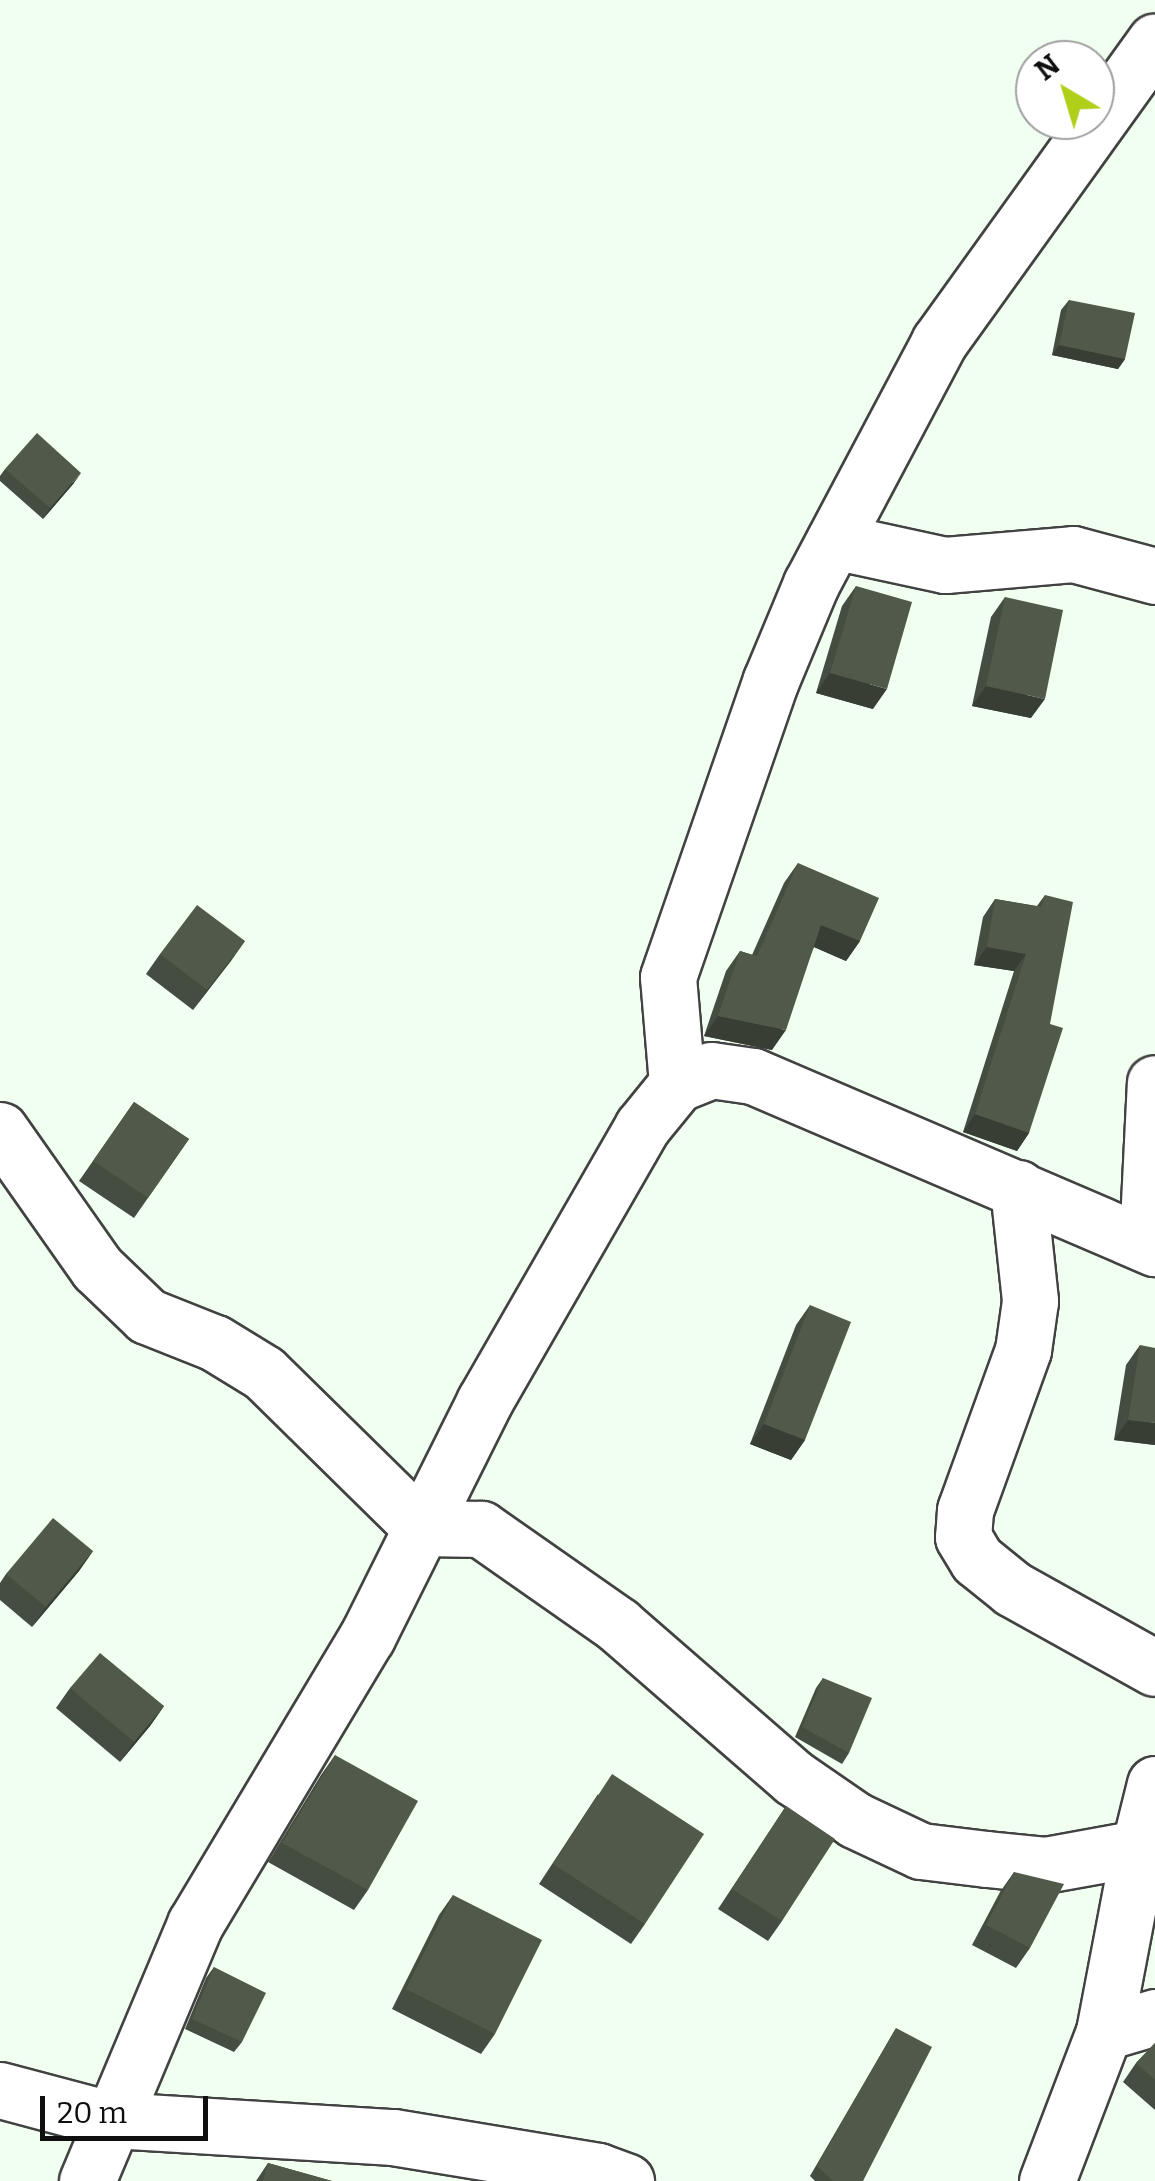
<!DOCTYPE html>
<style>
body{margin:0}
#map{position:relative;width:1155px;height:2181px;overflow:hidden;background:#f1fff1;font-family:Bitter,serif}
div>[style]{position:absolute}
[style*='--x']{left:calc(var(--x)*1px);top:calc(var(--y)*1px);width:calc(var(--w)*1px);rotate:calc(var(--a)*1deg)}
.roads{filter:drop-shadow(2px 0 #424242) drop-shadow(-2px 0 #424242) drop-shadow(0 2px #424242) drop-shadow(0 -2px #424242)}
.minor>*{height:55px;margin:-27.5px;padding:0 27.5px;transform-origin:27.5px;border-radius:27.5px;background:#fff}
.wall>*{inset:0;background:#454d40}
.shaded-wall>*{inset:0;background:#383e34}
.building>*{inset:0;background:#50594a}
span{translate:-50% -50%;white-space:nowrap;text-align:center;line-height:1.15;-webkit-text-stroke:10px #fff;paint-order:stroke}
.north{position:absolute;left:1015px;top:40px;width:100px;height:100px;box-sizing:border-box;background:#fff;border:2px solid #9f9f9f;border-radius:50%;rotate:322deg;font-size:28px;font-weight:700;line-height:40px;text-align:center;color:#0f0f0f}
.north::after{content:'';display:block;margin:auto;width:35px;height:45px;background:#b0cf18;clip-path:polygon(50% 0,100% 100%,50% 72%,0 100%)}
.scale{position:absolute;left:40px;top:2096px;width:168px;height:45px;box-sizing:border-box;border:5px solid #0f0f0f;border-top:0;padding-left:12px;font-size:30px;line-height:35px;white-space:nowrap;color:#0f0f0f;-webkit-text-stroke:8px #fff;paint-order:stroke}
</style>
<div id="map">
<div class="roads">
<div class="minor">
<div style="--x:834;--y:541;--w:114;--a:12.2"></div>
<div style="--x:945;--y:565;--w:128;--a:-4.9"></div>
<div style="--x:1073;--y:554;--w:85;--a:15"></div>
<div style="--x:677;--y:1084;--w:107;--a:-94.8"></div>
<div style="--x:668;--y:977;--w:314;--a:-70.9"></div>
<div style="--x:771;--y:680;--w:104;--a:-67.4"></div>
<div style="--x:811;--y:584;--w:274;--a:-62.1"></div>
<div style="--x:939;--y:342;--w:370;--a:-54.3"></div>
<div style="--x:0;--y:1130;--w:169;--a:54.9"></div>
<div style="--x:97;--y:1268;--w:69;--a:43.8"></div>
<div style="--x:147;--y:1316;--w:73;--a:21.7"></div>
<div style="--x:215;--y:1343;--w:57;--a:31.5"></div>
<div style="--x:264;--y:1373;--w:221;--a:44.5"></div>
<div style="--x:422;--y:1528;--w:59;--a:1"></div>
<div style="--x:481;--y:1529;--w:167;--a:35"></div>
<div style="--x:618;--y:1625;--w:233;--a:41"></div>
<div style="--x:794;--y:1778;--w:74;--a:34.5"></div>
<div style="--x:855;--y:1820;--w:73;--a:25.2"></div>
<div style="--x:921;--y:1851;--w:66;--a:6.9"></div>
<div style="--x:987;--y:1859;--w:58;--a:5.9"></div>
<div style="--x:1045;--y:1865;--w:96;--a:-10.3"></div>
<div style="--x:1139;--y:1848;--w:187;--a:100.8"></div>
<div style="--x:1018;--y:1188;--w:114;--a:83.9"></div>
<div style="--x:1030;--y:1301;--w:49;--a:98.1"></div>
<div style="--x:1023;--y:1350;--w:170;--a:109.9"></div>
<div style="--x:965;--y:1510;--w:27;--a:94"></div>
<div style="--x:963;--y:1537;--w:27;--a:59"></div>
<div style="--x:977;--y:1560;--w:46;--a:38.9"></div>
<div style="--x:1013;--y:1589;--w:162;--a:29.1"></div>
<div style="--x:1147;--y:1244;--w:161;--a:-87.2"></div>
<div style="--x:1155;--y:1784;--w:66;--a:104"></div>
<div style="--x:1139;--y:1848;--w:19;--a:35"></div>
<div style="--x:0;--y:2090;--w:117;--a:14.9"></div>
<div style="--x:113;--y:2120;--w:281;--a:3.5"></div>
<div style="--x:393;--y:2137;--w:208;--a:9.4"></div>
<div style="--x:598;--y:2171;--w:30;--a:20"></div>
<div style="--x:87;--y:2181;--w:279;--a:-67.2"></div>
<div style="--x:195;--y:1924;--w:335;--a:-59.1"></div>
<div style="--x:367;--y:1637;--w:263;--a:-63.5"></div>
<div style="--x:484;--y:1402;--w:317;--a:-60.1"></div>
<div style="--x:642;--y:1127;--w:55;--a:-50.9"></div>
<div style="--x:677;--y:1084;--w:37;--a:-22"></div>
<div style="--x:711;--y:1070;--w:42;--a:8.1"></div>
<div style="--x:753;--y:1076;--w:437;--a:23.2"></div>
<div style="--x:1047;--y:2181;--w:160;--a:-69.1"></div>
<div style="--x:1104;--y:2032;--w:53;--a:-16.4"></div>
</div>
</div>
<div class="wall">
<div style="clip-path:polygon(1069px 300px,1125px 359px,1118px 369px,1052px 355px,1061px 310px)"></div>
<div style="clip-path:polygon(5px 469px,74px 483px,43px 519px,0 481px,0 476px)"></div>
<div style="clip-path:polygon(856px 586px,873px 709px,816px 693px,842px 606px)"></div>
<div style="clip-path:polygon(1005px 597px,1031px 718px,972px 706px,991px 617px)"></div>
<div style="clip-path:polygon(798px 863px,860px 941px,846px 961px,814px 947px,772px 1050px,704px 1036px,726px 971px,740px 951px,752px 955px,784px 883px)"></div>
<div style="clip-path:polygon(1045px 895px,1029px 1133px,1017px 1151px,963px 1132px,1014px 971px,974px 965px,983px 917px,995px 899px,1037px 906px)"></div>
<div style="clip-path:polygon(245px 941px,193px 1010px,146px 974px,160px 954px)"></div>
<div style="clip-path:polygon(134px 1102px,189px 1139px,134px 1218px,79px 1181px)"></div>
<div style="clip-path:polygon(810px 1305px,805px 1440px,791px 1460px,750px 1444px,796px 1325px)"></div>
<div style="clip-path:polygon(1140px 1345px,1155px 1445px,1114px 1440px,1126px 1365px)"></div>
<div style="clip-path:polygon(93px 1551px,79px 1571px,32px 1627px,0 1600px,0 1583px,6px 1574px)"></div>
<div style="clip-path:polygon(823px 1678px,849px 1753px,842px 1764px,795px 1737px,816px 1688px)"></div>
<div style="clip-path:polygon(70px 1688px,164px 1706px,150px 1726px,120px 1762px,56px 1708px)"></div>
<div style="clip-path:polygon(335px 1755px,368px 1890px,354px 1910px,268px 1862px,321px 1775px)"></div>
<div style="clip-path:polygon(598px 1794px,645px 1924px,631px 1944px,539px 1884px)"></div>
<div style="clip-path:polygon(786px 1806px,782px 1921px,768px 1941px,718px 1909px)"></div>
<div style="clip-path:polygon(1014px 1872px,1030px 1948px,1016px 1968px,972px 1945px,1000px 1892px)"></div>
<div style="clip-path:polygon(453px 1895px,495px 2034px,481px 2054px,392px 2009px,439px 1915px)"></div>
<div style="clip-path:polygon(214px 1967px,242px 2042px,234px 2052px,185px 2029px,206px 1978px)"></div>
<div style="clip-path:polygon(896px 2028px,863px 2181px,815px 2181px,810px 2176px)"></div>
<div style="clip-path:polygon(1155px 2043px,1155px 2110px,1123px 2082px,1136px 2063px)"></div>
<div style="clip-path:polygon(268px 2163px,332px 2181px,256px 2181px)"></div>
</div>
<div class="shaded-wall">
<div style="clip-path:polygon(1059px 345px,1125px 359px,1118px 369px,1052px 355px)"></div>
<div style="clip-path:polygon(81px 473px,74px 483px,43px 519px,50px 508px)"></div>
<div style="clip-path:polygon(830px 673px,887px 689px,873px 709px,816px 693px)"></div>
<div style="clip-path:polygon(986px 686px,1045px 699px,1031px 718px,972px 706px)"></div>
<div style="clip-path:polygon(821px 925px,860px 941px,846px 961px,807px 944px)"></div>
<div style="clip-path:polygon(245px 941px,231px 961px,193px 1010px,207px 990px)"></div>
<div style="clip-path:polygon(987px 947px,1026px 954px,1014px 971px,974px 965px)"></div>
<div style="clip-path:polygon(718px 1016px,786px 1030px,772px 1050px,704px 1036px)"></div>
<div style="clip-path:polygon(975px 1114px,1029px 1133px,1017px 1151px,963px 1132px)"></div>
<div style="clip-path:polygon(1128px 1420px,1155px 1423px,1155px 1445px,1114px 1440px)"></div>
<div style="clip-path:polygon(764px 1424px,805px 1440px,791px 1460px,750px 1444px)"></div>
<div style="clip-path:polygon(93px 1551px,79px 1571px,32px 1627px,46px 1607px)"></div>
<div style="clip-path:polygon(164px 1706px,150px 1726px,120px 1762px,134px 1742px)"></div>
</div>
<div class="building">
<div style="clip-path:polygon(1069px 300px,1135px 313px,1125px 359px,1059px 345px)"></div>
<div style="clip-path:polygon(37px 433px,81px 473px,50px 508px,5px 469px)"></div>
<div style="clip-path:polygon(856px 586px,912px 602px,887px 689px,830px 673px)"></div>
<div style="clip-path:polygon(1005px 597px,1063px 610px,1045px 699px,986px 686px)"></div>
<div style="clip-path:polygon(798px 863px,879px 898px,860px 941px,821px 925px,786px 1030px,718px 1016px,740px 951px,757px 956px)"></div>
<div style="clip-path:polygon(1045px 895px,1073px 902px,1050px 1024px,1063px 1028px,1029px 1133px,975px 1114px,1026px 954px,987px 947px,995px 899px,1041px 907px)"></div>
<div style="clip-path:polygon(197px 905px,245px 941px,207px 990px,160px 954px)"></div>
<div style="clip-path:polygon(134px 1102px,189px 1139px,148px 1198px,93px 1161px)"></div>
<div style="clip-path:polygon(810px 1305px,851px 1322px,805px 1440px,764px 1424px)"></div>
<div style="clip-path:polygon(1140px 1345px,1155px 1348px,1155px 1423px,1128px 1420px)"></div>
<div style="clip-path:polygon(53px 1518px,93px 1551px,46px 1607px,6px 1574px)"></div>
<div style="clip-path:polygon(100px 1653px,164px 1706px,134px 1742px,70px 1688px)"></div>
<div style="clip-path:polygon(823px 1678px,872px 1698px,849px 1753px,802px 1727px)"></div>
<div style="clip-path:polygon(335px 1755px,418px 1801px,368px 1890px,282px 1843px)"></div>
<div style="clip-path:polygon(612px 1774px,704px 1834px,645px 1924px,553px 1864px)"></div>
<div style="clip-path:polygon(786px 1806px,835px 1839px,782px 1921px,732px 1889px)"></div>
<div style="clip-path:polygon(1014px 1872px,1064px 1884px,1030px 1948px,986px 1925px)"></div>
<div style="clip-path:polygon(453px 1895px,542px 1940px,495px 2034px,406px 1989px)"></div>
<div style="clip-path:polygon(214px 1967px,266px 1993px,242px 2042px,192px 2019px)"></div>
<div style="clip-path:polygon(896px 2028px,932px 2047px,863px 2181px,833px 2181px,817px 2166px)"></div>
<div style="clip-path:polygon(1155px 2043px,1155px 2080px,1136px 2063px)"></div>
<div style="clip-path:polygon(268px 2163px,332px 2181px,263px 2181px)"></div>
</div>
<div class="north">N</div>
<div class="scale">20 m</div>
</div>
